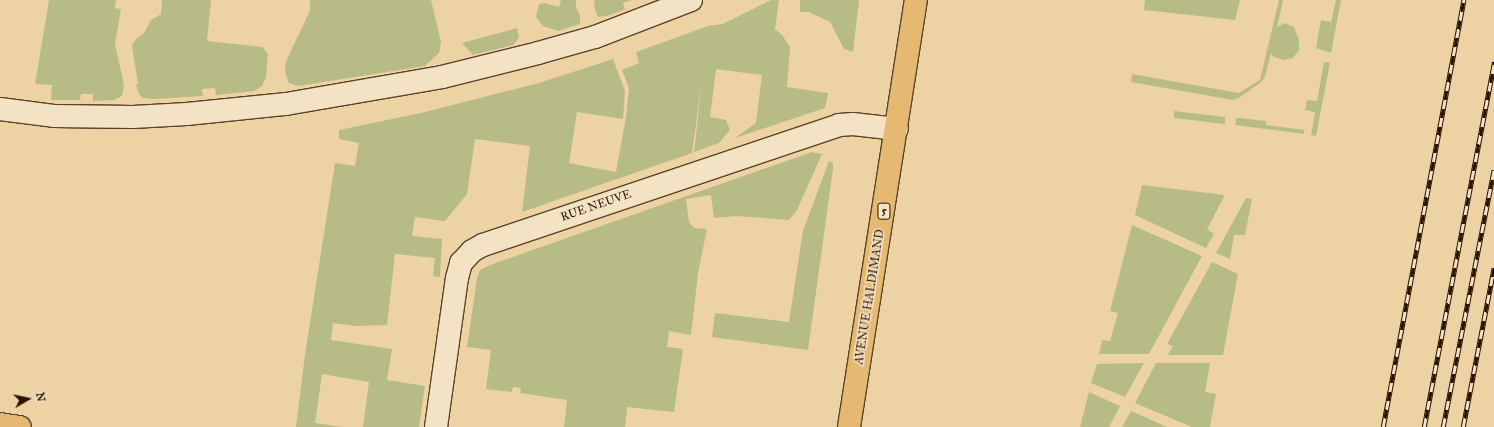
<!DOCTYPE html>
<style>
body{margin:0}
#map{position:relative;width:1494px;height:427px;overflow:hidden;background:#edd2a4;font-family:"IM FELL Great Primer",serif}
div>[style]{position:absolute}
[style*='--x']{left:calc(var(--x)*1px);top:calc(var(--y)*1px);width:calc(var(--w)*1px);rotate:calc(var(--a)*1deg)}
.green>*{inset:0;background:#b7bc86}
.roads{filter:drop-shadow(1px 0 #5a4329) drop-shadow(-1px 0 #5a4329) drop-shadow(0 1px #5a4329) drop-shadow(0 -1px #5a4329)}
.minor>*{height:22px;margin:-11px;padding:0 11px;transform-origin:11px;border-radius:11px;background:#f3e2c4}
.primary>*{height:22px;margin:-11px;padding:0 11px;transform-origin:11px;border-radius:11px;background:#e6b972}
.rail>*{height:4.5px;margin-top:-2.25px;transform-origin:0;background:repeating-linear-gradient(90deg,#f3e2c4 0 9px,#291300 0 18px);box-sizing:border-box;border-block:1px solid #291300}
span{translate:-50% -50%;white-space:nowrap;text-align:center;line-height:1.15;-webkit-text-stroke:3px #f3e2c4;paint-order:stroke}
.shield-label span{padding:1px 3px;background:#f3e2c4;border:1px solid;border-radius:3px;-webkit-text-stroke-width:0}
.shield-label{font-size:11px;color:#291300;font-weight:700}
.street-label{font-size:12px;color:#291300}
.north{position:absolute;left:8px;top:379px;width:40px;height:40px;-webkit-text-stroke:3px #f3e2c4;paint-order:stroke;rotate:81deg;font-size:11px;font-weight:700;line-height:16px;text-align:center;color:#291300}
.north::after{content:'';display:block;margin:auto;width:14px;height:18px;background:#291300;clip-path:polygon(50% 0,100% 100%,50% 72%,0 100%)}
</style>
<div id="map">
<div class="green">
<div style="clip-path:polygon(49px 0,116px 0,115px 8px,121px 9px,115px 44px,124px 85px,122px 96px,114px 100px,93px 101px,93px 94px,81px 94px,80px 100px,51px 100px,52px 85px,35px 84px)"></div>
<div style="clip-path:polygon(162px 0,211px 0,207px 41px,262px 47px,268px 54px,266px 77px,262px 86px,254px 91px,216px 95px,215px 88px,202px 89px,203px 96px,154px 99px,143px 98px,139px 94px,136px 85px,138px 84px,132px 45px,136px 39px,144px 33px,151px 20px,161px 14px)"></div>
<div style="clip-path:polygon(310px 0,431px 0,441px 42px,439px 53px,425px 66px,298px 86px,289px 83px,285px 72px,286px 61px,310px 11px)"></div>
<div style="clip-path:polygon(561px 0,576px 0,576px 7px,580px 16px,580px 24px,558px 31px,543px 26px,536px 17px,539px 4px,545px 3px,559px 7px)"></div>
<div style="clip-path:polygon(594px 0,632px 0,623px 3px,625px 9px,611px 15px,598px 17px,595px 9px)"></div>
<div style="clip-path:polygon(771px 0,779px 0,775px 29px,782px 35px,790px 47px,787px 87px,828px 93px,825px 108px,735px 138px,756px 123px,762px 75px,716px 69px,710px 117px,726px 120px,730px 130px,719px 143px,694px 152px,702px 81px,692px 153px,522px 212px,530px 146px,475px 139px,467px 194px,445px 221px,415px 217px,412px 236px,442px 239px,440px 277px,433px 276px,435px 258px,395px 254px,387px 325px,356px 326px,333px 323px,331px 340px,392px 349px,387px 380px,425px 386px,419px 427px,363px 427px,369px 382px,322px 374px,315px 423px,342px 427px,296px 427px,305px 355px,335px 163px,355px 166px,359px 143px,339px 139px,339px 130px,421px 113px,539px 83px,613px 59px,625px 91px,623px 119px,577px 112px,569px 163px,616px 172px,626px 117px,629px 88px,622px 70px,639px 63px,636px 52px,708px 26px,723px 24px)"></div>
<div style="clip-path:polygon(800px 0,859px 0,853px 52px,844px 49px,830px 22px,809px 12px,800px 12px)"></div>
<div style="clip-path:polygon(1145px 0,1240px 0,1235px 20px,1144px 10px)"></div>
<div style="clip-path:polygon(1279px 0,1283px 0,1277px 27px,1285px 23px,1294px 27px,1299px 40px,1299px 50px,1293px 58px,1284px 60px,1274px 57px,1271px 53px,1265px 77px,1261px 82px,1239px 98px,1233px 100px,1131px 82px,1132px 74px,1239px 93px,1260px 80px)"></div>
<div style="clip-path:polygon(1336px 0,1341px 0,1331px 53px,1316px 48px,1321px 20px,1331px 22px)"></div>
<div style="clip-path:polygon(517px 28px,519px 38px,513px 45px,473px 55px,462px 43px)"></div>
<div style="clip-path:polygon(1324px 62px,1330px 63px,1316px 136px,1311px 135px,1315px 112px,1305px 110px,1307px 100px,1317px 101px)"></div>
<div style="clip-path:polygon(1174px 111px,1225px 117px,1225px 124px,1174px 118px)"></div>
<div style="clip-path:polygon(1239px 118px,1266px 121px,1266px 125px,1304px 130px,1304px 134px,1235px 125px,1236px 119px)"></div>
<div style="clip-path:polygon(812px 152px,822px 154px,797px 210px,789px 220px,737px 216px,714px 218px,711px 195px,686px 199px,689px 222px,694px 228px,707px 229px,698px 273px,691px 335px,669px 331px,667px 347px,683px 349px,674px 412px,627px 407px,625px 427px,564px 427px,567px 400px,520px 393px,521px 388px,513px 387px,512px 392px,486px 389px,491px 350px,467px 347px,477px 278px,480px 270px,490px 265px)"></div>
<div style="clip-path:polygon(829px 161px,833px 163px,833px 169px,808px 350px,712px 337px,715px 313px,789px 322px,803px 231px)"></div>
<div style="clip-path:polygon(1142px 185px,1225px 195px,1207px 229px,1214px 234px,1206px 248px,1135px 215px)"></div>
<div style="clip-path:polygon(1246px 198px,1252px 199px,1245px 235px,1234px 235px,1230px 259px,1216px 253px)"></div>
<div style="clip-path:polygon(1132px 225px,1202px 256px,1149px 354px,1099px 354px,1102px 340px,1110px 341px,1118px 313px,1110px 311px)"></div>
<div style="clip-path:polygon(1212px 262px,1238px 274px,1223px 355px,1168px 355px,1173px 346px,1167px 344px)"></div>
<div style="clip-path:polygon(1144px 363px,1125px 397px,1091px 383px,1097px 364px)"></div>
<div style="clip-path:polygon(1156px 363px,1210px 363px,1205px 392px,1216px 394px,1210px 427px,1192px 427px,1135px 403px)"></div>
<div style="clip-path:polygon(1089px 392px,1120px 406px,1109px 427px,1080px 427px)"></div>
<div style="clip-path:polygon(1131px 411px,1167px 427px,1122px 427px)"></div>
</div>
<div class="roads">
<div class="minor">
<div style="--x:0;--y:109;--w:54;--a:7.4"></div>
<div style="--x:54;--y:116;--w:79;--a:0.7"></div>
<div style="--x:133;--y:117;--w:54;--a:-3.2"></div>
<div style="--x:187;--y:114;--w:100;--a:-5.8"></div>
<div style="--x:286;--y:104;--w:158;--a:-9.8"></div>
<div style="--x:442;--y:77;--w:99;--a:-14"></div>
<div style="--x:538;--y:53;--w:59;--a:-15.7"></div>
<div style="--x:595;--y:37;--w:103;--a:-21.1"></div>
<div style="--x:436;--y:427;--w:150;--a:-82"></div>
<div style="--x:457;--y:278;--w:16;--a:-75"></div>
<div style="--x:461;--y:263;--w:16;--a:-47"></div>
<div style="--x:472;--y:251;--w:13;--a:-29"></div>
<div style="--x:483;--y:245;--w:376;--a:-18.6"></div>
<div style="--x:839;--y:125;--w:14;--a:-4"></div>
<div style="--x:853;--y:124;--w:44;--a:6.5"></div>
</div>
<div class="primary">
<div style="--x:0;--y:424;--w:20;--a:9"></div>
<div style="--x:849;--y:427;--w:432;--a:-81.1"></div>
</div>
</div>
<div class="rail">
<div style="--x:1383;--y:427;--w:435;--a:-79.3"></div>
<div style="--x:1424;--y:427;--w:372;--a:-79.1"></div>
<div style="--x:1443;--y:427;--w:262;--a:-78.8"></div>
<div style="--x:1463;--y:427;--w:162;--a:-79"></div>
</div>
<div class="shield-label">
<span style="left:884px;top:211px">5</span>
</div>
<div class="street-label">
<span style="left:596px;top:206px;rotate:-19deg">RUE NEUVE</span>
<span style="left:870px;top:297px;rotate:-81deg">AVENUE HALDIMAND</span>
</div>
<div class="north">N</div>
</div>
